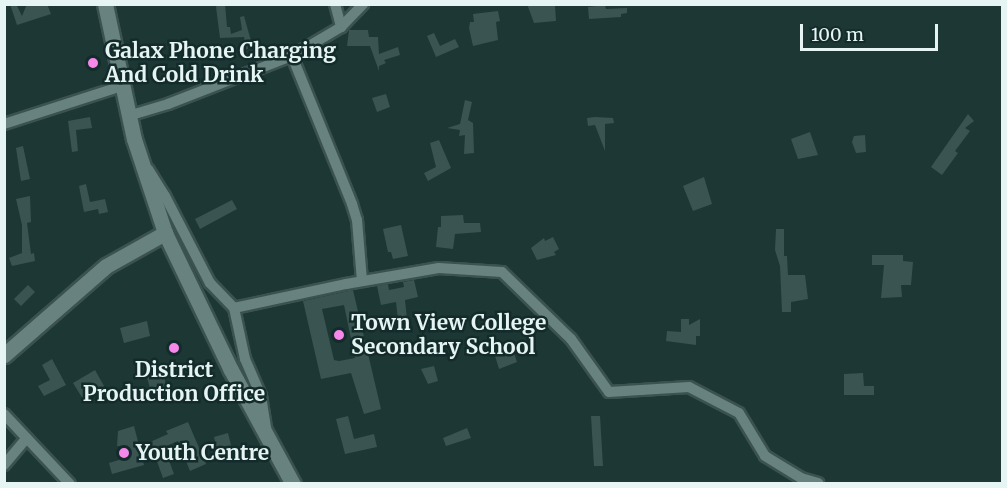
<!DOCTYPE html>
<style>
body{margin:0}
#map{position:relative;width:1007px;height:488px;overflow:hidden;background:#1d3735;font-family:Merriweather,serif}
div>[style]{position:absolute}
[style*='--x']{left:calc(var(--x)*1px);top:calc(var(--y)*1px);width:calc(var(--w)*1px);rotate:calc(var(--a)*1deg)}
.building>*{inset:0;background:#3a5451}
.roads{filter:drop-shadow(2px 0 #3b5250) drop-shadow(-2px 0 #3b5250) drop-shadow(0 2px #3b5250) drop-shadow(0 -2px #3b5250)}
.street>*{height:10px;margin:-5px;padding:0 5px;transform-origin:5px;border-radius:5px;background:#67827f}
.secondary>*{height:15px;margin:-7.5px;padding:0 7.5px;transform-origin:7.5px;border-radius:7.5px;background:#67827f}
.dots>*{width:16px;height:16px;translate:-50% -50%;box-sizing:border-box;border:3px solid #132c2b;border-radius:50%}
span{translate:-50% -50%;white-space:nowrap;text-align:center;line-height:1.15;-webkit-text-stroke:5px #132c2b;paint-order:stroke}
.poi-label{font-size:21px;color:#e6f5f4;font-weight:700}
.left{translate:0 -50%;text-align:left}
.frame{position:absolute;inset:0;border:6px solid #e6f5f4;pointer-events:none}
.scale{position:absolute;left:800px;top:24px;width:138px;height:27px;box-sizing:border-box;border:3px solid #e6f5f4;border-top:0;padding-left:8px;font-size:18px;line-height:21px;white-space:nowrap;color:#e6f5f4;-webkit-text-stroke:4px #132c2b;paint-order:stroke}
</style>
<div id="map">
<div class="building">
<div style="clip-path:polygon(10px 4px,16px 4px,22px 16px,27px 4px,47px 4px,51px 14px,17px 25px)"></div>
<div style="clip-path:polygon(218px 4px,225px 4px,227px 27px,230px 27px,231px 34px,242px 30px,240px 17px,244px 16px,253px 48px,246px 49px,244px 37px,220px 38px,216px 7px)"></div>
<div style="clip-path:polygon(527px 4px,555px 6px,556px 21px,534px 23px)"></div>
<div style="clip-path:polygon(605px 5px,606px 9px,627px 8px,627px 13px,621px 14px,621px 17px,589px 19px,588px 7px)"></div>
<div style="clip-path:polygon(498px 11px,500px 21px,496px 22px,498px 40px,473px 46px,469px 28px,470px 22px,474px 22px,473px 14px)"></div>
<div style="clip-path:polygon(349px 30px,368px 30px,369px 37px,378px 37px,379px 54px,398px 47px,400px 55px,384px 60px,386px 63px,379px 66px,379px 71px,370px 46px,347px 46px)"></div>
<div style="clip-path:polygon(434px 33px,440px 46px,455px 39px,459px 47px,436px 57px,427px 36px)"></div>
<div style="clip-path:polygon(386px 94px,390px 107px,377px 112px,372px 98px)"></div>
<div style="clip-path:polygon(465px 100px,472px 102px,468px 120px,473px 123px,474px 153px,464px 154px,465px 135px,459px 136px,460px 130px,447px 128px,460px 124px)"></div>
<div style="clip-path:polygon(968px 114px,974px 121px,965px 128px,970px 131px,955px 151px,958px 153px,942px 175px,931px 167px)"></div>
<div style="clip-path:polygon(90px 117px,92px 128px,76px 130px,78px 151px,72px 152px,68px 121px)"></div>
<div style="clip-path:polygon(595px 117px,613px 118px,614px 123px,605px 124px,605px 151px,595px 125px,588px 126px,587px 118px)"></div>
<div style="clip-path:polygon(810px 132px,818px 155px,798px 159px,791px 139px)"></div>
<div style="clip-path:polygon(865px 135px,866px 152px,856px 153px,852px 142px,854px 136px)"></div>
<div style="clip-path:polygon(439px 140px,451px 168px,428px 181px,424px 173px,436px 167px,430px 143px)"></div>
<div style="clip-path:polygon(23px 146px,30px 179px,21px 181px,16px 148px)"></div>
<div style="clip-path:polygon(704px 177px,712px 204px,693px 211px,683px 186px)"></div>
<div style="clip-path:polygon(86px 184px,90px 202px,105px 199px,108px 212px,99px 214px,98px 209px,84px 212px,79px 186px)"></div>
<div style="clip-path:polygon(30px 196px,31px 222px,27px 223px,31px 254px,34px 253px,35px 261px,12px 266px,9px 258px,22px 253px,22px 225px,16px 199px)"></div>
<div style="clip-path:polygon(232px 200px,237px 209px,200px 229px,195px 219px)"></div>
<div style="clip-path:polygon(463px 215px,464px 223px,480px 223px,481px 232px,455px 234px,453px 249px,436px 247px,438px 227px,441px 227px,441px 216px)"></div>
<div style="clip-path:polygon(401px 225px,408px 256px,393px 259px,391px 252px,388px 252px,383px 229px)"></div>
<div style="clip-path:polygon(776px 229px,784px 229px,784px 256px,787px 256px,788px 275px,805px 275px,808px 299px,791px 302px,791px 312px,782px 312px,780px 266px,775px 250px)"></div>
<div style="clip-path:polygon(553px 237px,559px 249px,554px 252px,556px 255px,537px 260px,531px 248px,544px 238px,545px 241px)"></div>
<div style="clip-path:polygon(872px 255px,903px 255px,903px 261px,913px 262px,911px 285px,901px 285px,902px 297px,881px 298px,884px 265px,872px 265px)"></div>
<div style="clip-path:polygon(414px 280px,418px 297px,405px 300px,407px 319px,398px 320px,396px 302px,381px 305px,377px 286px,388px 284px,389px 290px,404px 287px,403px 282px)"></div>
<div style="clip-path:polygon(28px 285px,35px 292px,21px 306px,14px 299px)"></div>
<div style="clip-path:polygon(evenodd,353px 290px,381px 409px,364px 414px,351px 373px,321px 379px,303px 301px,353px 290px,344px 305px,355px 358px,339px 361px,334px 360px,322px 309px,344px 305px)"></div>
<div style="clip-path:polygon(681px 319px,689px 319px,689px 325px,700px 319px,700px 336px,696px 336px,696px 345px,666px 341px,667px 331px,681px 332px)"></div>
<div style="clip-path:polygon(147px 321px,150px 336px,124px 343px,120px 328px)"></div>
<div style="clip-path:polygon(507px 348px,509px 352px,513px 350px,517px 362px,499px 369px,495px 356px)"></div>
<div style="clip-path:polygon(52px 359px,66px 385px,44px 396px,38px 386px,50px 380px,42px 365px)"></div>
<div style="clip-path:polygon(161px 365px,167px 389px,151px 393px,145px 369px)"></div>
<div style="clip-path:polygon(434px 366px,438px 381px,428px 384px,421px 369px)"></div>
<div style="clip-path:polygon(95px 370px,104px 386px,83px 399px,73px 383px)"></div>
<div style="clip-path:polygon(863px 373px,864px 386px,874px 386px,874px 395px,844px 395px,844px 374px)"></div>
<div style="clip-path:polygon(348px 416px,354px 439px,374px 434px,377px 447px,345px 454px,336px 419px)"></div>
<div style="clip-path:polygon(591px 416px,600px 416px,603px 466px,594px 466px)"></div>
<div style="clip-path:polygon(188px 422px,206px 464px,190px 471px,178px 441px,164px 447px,174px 474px,163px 478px,150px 442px,168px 434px,166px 431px)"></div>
<div style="clip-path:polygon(134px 426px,144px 465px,112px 474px,109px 463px,122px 459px,122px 446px,117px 446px,118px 431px)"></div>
<div style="clip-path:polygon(467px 428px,471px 438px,446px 446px,443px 438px)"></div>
<div style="clip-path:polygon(228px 433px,233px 453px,219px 457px,214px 437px)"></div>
</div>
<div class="roads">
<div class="street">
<div style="--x:335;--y:4;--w:24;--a:75"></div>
<div style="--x:292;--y:56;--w:160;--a:67.9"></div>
<div style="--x:352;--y:204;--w:17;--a:73"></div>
<div style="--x:357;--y:220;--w:61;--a:85.3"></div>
<div style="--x:128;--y:116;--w:42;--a:-16.7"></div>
<div style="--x:168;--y:104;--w:133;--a:-21.2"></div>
<div style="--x:292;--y:56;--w:57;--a:-30.6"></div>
<div style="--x:341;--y:27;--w:32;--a:-46"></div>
<div style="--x:4;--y:124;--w:124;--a:-17.9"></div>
<div style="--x:148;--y:169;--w:32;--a:58"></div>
<div style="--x:165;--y:196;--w:98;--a:62.7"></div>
<div style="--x:210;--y:283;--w:35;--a:46"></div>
<div style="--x:234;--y:308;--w:52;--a:77.8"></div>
<div style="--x:245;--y:359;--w:40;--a:66.6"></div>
<div style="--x:261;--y:396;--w:36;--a:81"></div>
<div style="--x:234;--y:308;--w:115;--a:-12.1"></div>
<div style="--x:346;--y:284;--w:94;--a:-9.8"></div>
<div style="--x:439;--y:268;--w:63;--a:3.6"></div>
<div style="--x:502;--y:272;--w:96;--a:44.2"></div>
<div style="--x:571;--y:339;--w:65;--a:54.4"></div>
<div style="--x:609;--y:392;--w:80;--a:-3.6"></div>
<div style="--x:689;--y:387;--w:56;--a:27.5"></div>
<div style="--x:739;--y:413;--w:50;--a:58.8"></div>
<div style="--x:765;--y:456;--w:42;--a:31.4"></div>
<div style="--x:801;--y:478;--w:18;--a:16"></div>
<div style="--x:4;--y:414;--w:96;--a:46.7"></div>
<div style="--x:4;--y:465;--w:35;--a:-50"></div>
</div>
<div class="secondary">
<div style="--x:105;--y:4;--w:138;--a:77.9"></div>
<div style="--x:134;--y:139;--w:99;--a:71.7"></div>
<div style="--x:165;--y:233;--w:152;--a:64.3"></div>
<div style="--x:231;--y:370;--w:130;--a:61.5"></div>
<div style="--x:4;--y:355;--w:135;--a:-41.1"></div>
<div style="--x:106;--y:266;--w:68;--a:-29.2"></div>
</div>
</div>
<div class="dots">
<div style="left:93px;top:63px;background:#f788eb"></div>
<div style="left:339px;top:335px;background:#f788eb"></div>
<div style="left:174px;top:348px;background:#f788eb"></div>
<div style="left:124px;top:453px;background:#f788eb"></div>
</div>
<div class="poi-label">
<span class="left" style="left:105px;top:63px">Galax Phone Charging<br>And Cold Drink</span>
<span class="left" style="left:351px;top:335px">Town View College<br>Secondary School</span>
<span style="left:174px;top:382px">District<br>Production Office</span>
<span class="left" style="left:136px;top:453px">Youth Centre</span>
</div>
<div class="frame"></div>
<div class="scale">100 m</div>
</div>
